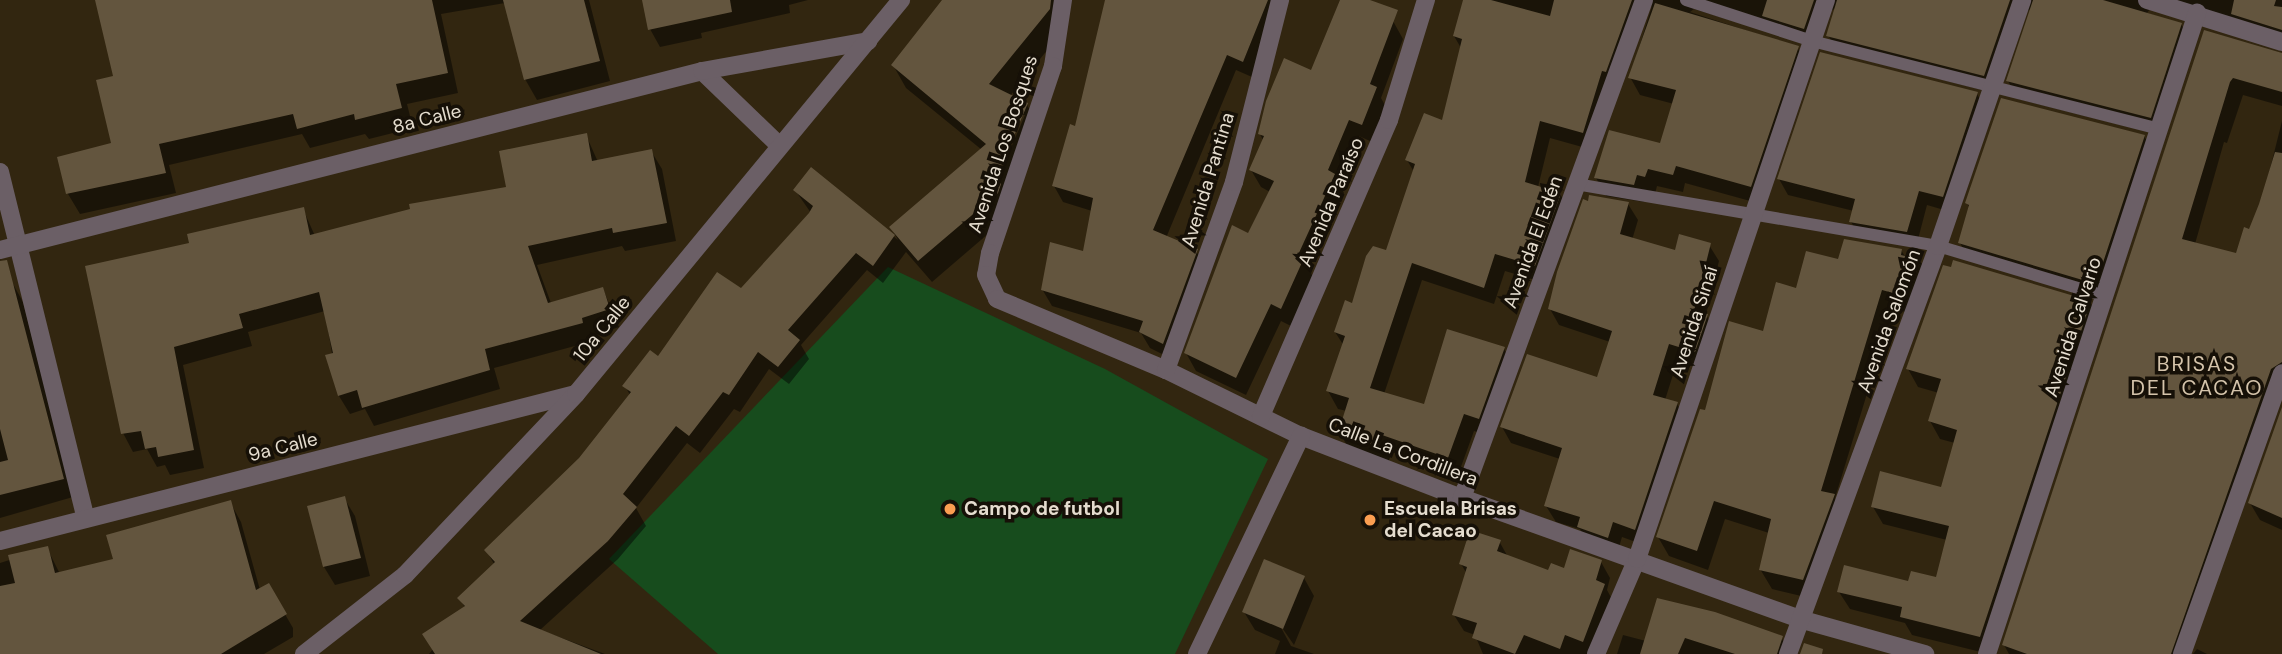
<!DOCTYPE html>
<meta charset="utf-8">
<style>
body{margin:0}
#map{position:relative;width:2282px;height:654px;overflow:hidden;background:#322610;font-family:"DM Sans",sans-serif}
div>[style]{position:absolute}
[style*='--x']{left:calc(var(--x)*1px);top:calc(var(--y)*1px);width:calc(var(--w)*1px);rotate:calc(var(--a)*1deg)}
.green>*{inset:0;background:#174c1d}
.shadow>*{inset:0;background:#0007}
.building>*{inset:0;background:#63553e}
.lane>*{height:12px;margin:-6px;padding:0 6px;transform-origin:6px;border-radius:6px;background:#6b5f66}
.street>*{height:18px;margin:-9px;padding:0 9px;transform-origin:9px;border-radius:9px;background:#6b5f66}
.dots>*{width:19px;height:19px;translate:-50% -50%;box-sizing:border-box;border:4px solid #161007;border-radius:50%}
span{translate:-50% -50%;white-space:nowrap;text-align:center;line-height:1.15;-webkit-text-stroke:7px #161007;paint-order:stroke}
.street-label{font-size:19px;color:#e5ddcf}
.poi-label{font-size:19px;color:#e5ddcf;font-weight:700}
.left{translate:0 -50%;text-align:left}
.neighbourhood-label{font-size:21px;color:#d5c4ab;letter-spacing:2px}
</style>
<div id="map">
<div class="green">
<div style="clip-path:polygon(888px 267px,1105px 369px,1268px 459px,1175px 654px,718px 654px,609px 559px)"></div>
</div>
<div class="shadow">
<div style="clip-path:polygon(96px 0,589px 0,610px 81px,537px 100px,525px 79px,505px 3px,441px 14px,458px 93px,407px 104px,413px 128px,369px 139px,365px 134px,310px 148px,302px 134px,169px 165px,176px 193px,80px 214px,68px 194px,59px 158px,113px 145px,116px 78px)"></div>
<div style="clip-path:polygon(643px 0,808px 0,789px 5px,790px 13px,701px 33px,702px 38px,660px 47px,650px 29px)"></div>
<div style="clip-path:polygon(evenodd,944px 0,1059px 0,1062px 32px,1010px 96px,1027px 105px,1040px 127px,1010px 215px,932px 282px,906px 252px,883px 283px,867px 270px,801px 345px,809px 359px,789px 384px,769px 369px,740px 412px,734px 409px,700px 453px,687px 443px,636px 508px,646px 526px,618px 559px,540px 630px,605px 654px,429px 654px,465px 608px,460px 598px,494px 564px,486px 550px,580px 459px,630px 395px,625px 386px,741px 290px,811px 213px,795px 190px,812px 170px,898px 240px,891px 227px,982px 150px,906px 88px,893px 65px,944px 0,1021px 115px,1025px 115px,994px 187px,991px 185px,1021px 115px)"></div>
<div style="clip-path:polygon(1106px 0,1285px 0,1252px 77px,1236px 70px,1166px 238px,1196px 251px,1206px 267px,1172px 359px,1150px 348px,1141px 333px,1052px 306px,1042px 289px,1084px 253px,1092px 211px,1063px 202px,1054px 186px,1076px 129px)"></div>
<div style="clip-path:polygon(1342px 0,1351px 0,1393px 21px,1403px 39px,1381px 98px,1386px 107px,1372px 142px,1359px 136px,1339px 184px,1344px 193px,1309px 269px,1313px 277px,1291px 326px,1281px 321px,1246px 395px,1196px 371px,1186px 353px,1270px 192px,1261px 187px,1251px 170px,1263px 140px,1260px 134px,1312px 73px)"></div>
<div style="clip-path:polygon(1465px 0,2282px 0,2282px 43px,2150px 9px,2147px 13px,2181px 24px,2191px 42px,2161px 135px,2018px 99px,2008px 81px,2033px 8px,2021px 14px,1994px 93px,1838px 53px,1828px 35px,1836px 8px,1825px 14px,1814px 46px,1694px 9px,1690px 12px,1797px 47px,1808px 65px,1761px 204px,1685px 183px,1683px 192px,1657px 186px,1655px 194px,1647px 192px,1644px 202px,1606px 196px,1596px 178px,1662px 145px,1674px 104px,1640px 95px,1630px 77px,1652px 6px,1643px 14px,1593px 150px,1550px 138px,1538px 187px,1560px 194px,1571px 212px,1545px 283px,1505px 271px,1494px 304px,1422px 280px,1384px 394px,1425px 406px,1504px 349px,1514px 366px,1489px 436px,1474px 431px,1458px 475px,1392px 452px,1388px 463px,1350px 451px,1340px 433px,1347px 411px,1338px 409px,1328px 391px,1344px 346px,1335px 332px,1387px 252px,1414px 172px,1407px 160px,1443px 122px,1461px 48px,1454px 36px)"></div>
<div style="clip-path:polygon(2205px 32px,2282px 54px,2282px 106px,2243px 95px,2227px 143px,2224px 142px,2195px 244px,2237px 256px,2261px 205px,2282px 121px,2282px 390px,2186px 654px,2009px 654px,2004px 645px)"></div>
<div style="clip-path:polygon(1977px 94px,1986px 109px,1951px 212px,1927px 205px,1916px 247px,1860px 237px,1851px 222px,1854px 211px,1788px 195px,1779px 179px)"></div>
<div style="clip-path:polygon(586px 135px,598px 162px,651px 151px,662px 169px,676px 241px,625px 251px,622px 246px,537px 265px,551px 303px,603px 289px,619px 327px,591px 337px,593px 341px,494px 368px,500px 389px,374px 426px,365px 409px,350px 414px,339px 396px,325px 311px,248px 332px,252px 346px,183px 365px,204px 468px,170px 475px,165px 465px,157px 467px,147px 449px,133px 452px,123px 433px,192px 245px,303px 209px,315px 236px,508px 188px)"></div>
<div style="clip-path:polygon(2144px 136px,2153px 152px,2105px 299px,1969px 259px,1960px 243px,1970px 209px,1967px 203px)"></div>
<div style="clip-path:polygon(1628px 204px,1638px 220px,1632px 240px,1676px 252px,1709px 245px,1719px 261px,1706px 315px,1716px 332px,1704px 367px,1678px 359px,1665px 400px,1677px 404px,1686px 420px,1644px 545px,1622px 537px,1617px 554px,1588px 543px,1580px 529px,1556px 522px,1546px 506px,1560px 459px,1511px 443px,1502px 427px,1598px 379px,1610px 342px,1559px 325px,1550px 309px)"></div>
<div style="clip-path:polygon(1901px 250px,1906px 258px,1920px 261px,1931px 280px,1918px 315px,1893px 309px,1835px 498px,1844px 515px,1814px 599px,1772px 589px,1760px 569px,1769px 533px,1725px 519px,1708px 570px,1669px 556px,1658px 537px,1706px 413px,1764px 333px,1798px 291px,1839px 261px)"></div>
<div style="clip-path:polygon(13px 284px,23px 302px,73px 497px,0 518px,0 288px)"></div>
<div style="clip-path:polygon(2090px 302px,2100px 320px,1989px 654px,1912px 635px,1905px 623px,1850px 609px,1839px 592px,1937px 579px,1947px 540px,1883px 524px,1873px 507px,1942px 489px,1955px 443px,1940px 439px,1930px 421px,1939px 393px,1918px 387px,1908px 369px)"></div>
<div style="clip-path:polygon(2282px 412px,2282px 530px,2260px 520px,2250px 503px)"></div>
<div style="clip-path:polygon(344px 498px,355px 516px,370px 576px,335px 585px,324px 567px)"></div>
<div style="clip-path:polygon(230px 502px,241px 522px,260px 590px,268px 585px,293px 628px,293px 637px,264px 654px,0 654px,0 563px,47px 548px,60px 574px,115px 560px)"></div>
<div style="clip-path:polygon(1499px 541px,1508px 557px,1549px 572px,1601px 562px,1610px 578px,1607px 590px,1613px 601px,1593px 654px,1483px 654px,1475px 635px,1464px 631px,1454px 615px,1467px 574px,1461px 564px)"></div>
<div style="clip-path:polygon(1304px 578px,1314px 596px,1294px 645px,1278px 622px,1291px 646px,1314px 654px,1275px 654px,1280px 641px,1255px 630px,1244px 612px)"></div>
<div style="clip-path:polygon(1658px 600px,1781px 637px,1791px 654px,1617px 654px,1623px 635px,1646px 641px)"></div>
<div style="clip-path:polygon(2197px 649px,2207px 654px,2193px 654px)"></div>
</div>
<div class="building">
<div style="clip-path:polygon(95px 0,432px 0,448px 73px,396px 84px,402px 108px,355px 120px,354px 114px,297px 129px,293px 114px,159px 144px,166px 173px,66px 194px,57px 157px,111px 143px,96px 80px,113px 76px)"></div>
<div style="clip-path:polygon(503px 0,584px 0,600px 61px,524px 80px)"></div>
<div style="clip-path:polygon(642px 0,730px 0,732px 12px,648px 30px)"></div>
<div style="clip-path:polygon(942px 0,1051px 0,1050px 9px,989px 84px,1028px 103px,996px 178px,1001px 184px,998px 193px,918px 261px,889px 227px,986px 144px,891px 65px)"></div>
<div style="clip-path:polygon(1105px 0,1268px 0,1243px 62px,1227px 55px,1153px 230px,1198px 249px,1163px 344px,1139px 332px,1143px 321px,1041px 290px,1050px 242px,1083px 251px,1093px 198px,1052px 186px,1070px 124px,1075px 126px)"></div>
<div style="clip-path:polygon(1340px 0,1370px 0,1398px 10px,1370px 84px,1377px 87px,1362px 125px,1349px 120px,1328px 170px,1335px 174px,1298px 255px,1304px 258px,1281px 309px,1271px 304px,1236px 378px,1184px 353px,1232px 225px,1248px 233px,1274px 181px,1249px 170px,1264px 136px,1258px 134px,1266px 101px,1284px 58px,1311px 70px)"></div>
<div style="clip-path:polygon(1463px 0,1491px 0,1550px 16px,1554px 0,1632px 0,1606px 72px,1602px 71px,1583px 133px,1540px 121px,1525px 182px,1561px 193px,1535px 266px,1495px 254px,1484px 288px,1412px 263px,1370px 388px,1424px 404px,1447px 329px,1505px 347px,1479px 419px,1464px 414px,1448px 458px,1382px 435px,1379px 447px,1338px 433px,1349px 398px,1326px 391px,1345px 336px,1334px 332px,1345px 300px,1352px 303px,1366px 256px,1373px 246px,1386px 250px,1415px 164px,1405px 160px,1424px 113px,1442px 120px,1462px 39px,1453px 36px)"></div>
<div style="clip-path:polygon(1767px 0,1814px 0,1804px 29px,1762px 16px)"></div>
<div style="clip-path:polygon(1837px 0,2010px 0,1984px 76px,1826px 36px)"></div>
<div style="clip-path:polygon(2033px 0,2103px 0,2182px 23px,2151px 118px,2006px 81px)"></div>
<div style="clip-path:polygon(2234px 0,2276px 0,2274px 6px,2282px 7px,2282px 30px,2231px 14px)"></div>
<div style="clip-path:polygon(1655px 3px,1799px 46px,1751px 187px,1676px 166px,1673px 175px,1648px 169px,1645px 177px,1637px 175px,1634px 185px,1594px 178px,1609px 130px,1660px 143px,1676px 90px,1628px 78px)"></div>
<div style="clip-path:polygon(2204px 30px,2282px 53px,2282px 92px,2233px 78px,2230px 82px,2182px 239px,2236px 253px,2244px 227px,2249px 229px,2259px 204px,2275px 152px,2282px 153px,2282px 362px,2271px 369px,2171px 654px,2027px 654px,2002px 645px)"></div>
<div style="clip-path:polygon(1820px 52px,1978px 92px,1943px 197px,1919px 191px,1907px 232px,1849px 222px,1855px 199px,1777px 179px)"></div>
<div style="clip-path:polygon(2001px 98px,2145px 135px,2096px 284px,1958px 243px,1969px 205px,1965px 203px)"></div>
<div style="clip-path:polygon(587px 133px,592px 161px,652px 149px,667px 223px,613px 233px,612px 228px,528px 246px,548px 303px,603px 287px,610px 309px,582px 318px,583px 323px,485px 349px,490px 370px,362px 408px,357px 390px,338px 396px,325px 355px,333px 353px,319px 292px,239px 314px,243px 328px,174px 347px,194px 450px,158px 457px,156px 447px,145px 449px,141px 431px,121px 434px,85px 266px,189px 243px,187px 234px,304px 207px,310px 235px,410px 209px,409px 204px,506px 187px,499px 151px)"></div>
<div style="clip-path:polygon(811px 167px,895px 235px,873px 266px,856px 253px,788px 330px,800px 340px,778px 367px,758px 352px,729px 395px,723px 392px,689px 436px,676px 426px,623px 494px,637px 507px,608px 541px,520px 621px,601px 654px,435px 654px,422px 634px,465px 606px,457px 598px,495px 562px,484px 550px,579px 458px,631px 392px,622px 386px,650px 350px,658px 356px,717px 272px,741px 288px,809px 213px,813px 206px,793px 190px)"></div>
<div style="clip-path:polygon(1589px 195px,1629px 202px,1620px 234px,1675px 250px,1679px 234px,1711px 243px,1694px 311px,1708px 314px,1695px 352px,1669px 344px,1653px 395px,1678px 402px,1635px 530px,1613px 522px,1608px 538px,1577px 527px,1580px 517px,1544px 506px,1562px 448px,1500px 427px,1527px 354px,1597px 377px,1612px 331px,1548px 309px,1557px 272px,1583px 199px,1588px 201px)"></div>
<div style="clip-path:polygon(1844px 239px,1902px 249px,1901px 255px,1921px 260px,1907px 297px,1882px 290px,1821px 491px,1835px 494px,1803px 580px,1759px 570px,1771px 519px,1714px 501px,1697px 551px,1656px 537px,1700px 409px,1705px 410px,1729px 321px,1763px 331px,1776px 282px,1796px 288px,1806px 251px,1838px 259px)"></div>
<div style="clip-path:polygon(7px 260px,64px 479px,0 495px,0 462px,8px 460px,0 429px,0 261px)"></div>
<div style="clip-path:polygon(1953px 260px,2091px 301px,1980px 637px,1900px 617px,1902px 607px,1837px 592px,1844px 565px,1908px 581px,1911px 571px,1936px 577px,1949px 526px,1871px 507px,1880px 471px,1941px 487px,1957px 430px,1928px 421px,1941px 379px,1906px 369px,1943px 265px,1951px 267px)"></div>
<div style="clip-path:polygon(2282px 407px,2282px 518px,2248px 503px)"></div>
<div style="clip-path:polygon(345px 496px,361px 558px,323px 567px,307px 506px)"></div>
<div style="clip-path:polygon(231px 500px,256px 590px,269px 583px,287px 614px,221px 654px,0 654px,0 586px,15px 583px,8px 555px,48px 546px,55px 573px,113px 559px,106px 535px)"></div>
<div style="clip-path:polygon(1470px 530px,1501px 540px,1497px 551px,1548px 570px,1551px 563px,1564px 568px,1570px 549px,1602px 560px,1596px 580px,1605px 584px,1583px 642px,1565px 635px,1560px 649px,1524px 635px,1515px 654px,1472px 638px,1477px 623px,1452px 615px,1467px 567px,1459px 564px)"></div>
<div style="clip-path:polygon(1264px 559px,1305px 576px,1283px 629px,1242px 612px)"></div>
<div style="clip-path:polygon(1657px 598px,1715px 612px,1783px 636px,1777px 654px,1735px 654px,1685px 638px,1678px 654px,1640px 654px)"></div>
<div style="clip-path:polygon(1804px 643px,1823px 649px,1822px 654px,1800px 654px)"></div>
</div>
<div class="lane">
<div style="--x:1686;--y:0;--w:133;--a:18"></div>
<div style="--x:1812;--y:41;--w:358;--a:14.2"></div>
<div style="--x:1576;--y:184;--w:367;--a:9.7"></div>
<div style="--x:1938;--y:246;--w:174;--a:16.7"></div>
</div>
<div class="street">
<div style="--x:1063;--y:0;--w:67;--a:98.6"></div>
<div style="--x:1053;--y:66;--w:197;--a:108.6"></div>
<div style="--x:990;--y:253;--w:22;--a:100"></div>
<div style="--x:986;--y:275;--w:26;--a:65"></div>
<div style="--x:997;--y:299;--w:183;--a:22.8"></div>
<div style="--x:1166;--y:370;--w:150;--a:26.1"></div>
<div style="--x:1301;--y:436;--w:173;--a:21.1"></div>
<div style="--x:1462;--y:498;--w:362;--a:19.7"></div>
<div style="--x:1803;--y:620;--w:127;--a:15.6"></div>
<div style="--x:2147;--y:0;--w:141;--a:17.3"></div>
<div style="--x:702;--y:71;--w:107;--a:43.9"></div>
<div style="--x:0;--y:172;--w:357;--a:76.1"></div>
<div style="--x:0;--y:250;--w:724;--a:-14.3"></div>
<div style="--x:702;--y:71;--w:169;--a:-10.2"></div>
<div style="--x:1166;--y:370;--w:200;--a:-70.1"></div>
<div style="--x:1234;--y:182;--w:188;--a:-75.8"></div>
<div style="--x:1261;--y:416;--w:322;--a:-66.6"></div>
<div style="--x:1389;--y:120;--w:126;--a:-72.9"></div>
<div style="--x:1462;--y:498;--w:530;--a:-69.92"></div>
<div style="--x:0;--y:541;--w:594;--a:-14.32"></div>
<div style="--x:304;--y:654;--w:128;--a:-38"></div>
<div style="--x:405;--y:575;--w:249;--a:-46.6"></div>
<div style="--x:576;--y:394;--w:511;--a:-50.48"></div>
<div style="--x:1197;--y:654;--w:242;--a:-64.5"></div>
<div style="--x:1596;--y:654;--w:103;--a:-66.7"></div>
<div style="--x:1637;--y:559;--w:590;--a:-71.32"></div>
<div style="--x:1788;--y:654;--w:435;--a:-69.8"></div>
<div style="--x:1938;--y:246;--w:260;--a:-71.1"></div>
<div style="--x:1987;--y:654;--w:675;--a:-71.86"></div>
<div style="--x:2182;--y:654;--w:298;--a:-70.4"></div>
</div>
<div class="dots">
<div style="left:950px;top:509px;background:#fb9e51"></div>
<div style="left:1370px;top:520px;background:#fb9e51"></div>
</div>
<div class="street-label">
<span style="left:427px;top:119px;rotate:-14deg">8a Calle</span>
<span style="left:1003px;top:144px;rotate:-72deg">Avenida Los Bosques</span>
<span style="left:1208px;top:180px;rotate:-73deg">Avenida Pantina</span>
<span style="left:1331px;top:202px;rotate:-67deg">Avenida Paraíso</span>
<span style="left:1533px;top:242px;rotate:-70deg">Avenida El Edén</span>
<span style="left:1889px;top:321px;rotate:-70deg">Avenida Salomón</span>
<span style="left:1694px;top:322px;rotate:-72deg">Avenida Sinaí</span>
<span style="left:2073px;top:327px;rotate:-72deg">Avenida Calvario</span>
<span style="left:602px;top:329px;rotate:-51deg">10a Calle</span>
<span style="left:283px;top:447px;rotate:-14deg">9a Calle</span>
<span style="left:1403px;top:452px;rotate:21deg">Calle La Cordillera</span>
</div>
<div class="poi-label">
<span class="left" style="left:964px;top:509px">Campo de futbol</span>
<span class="left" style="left:1384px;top:520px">Escuela Brisas<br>del Cacao</span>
</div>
<div class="neighbourhood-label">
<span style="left:2197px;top:376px">BRISAS<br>DEL CACAO</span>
</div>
</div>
